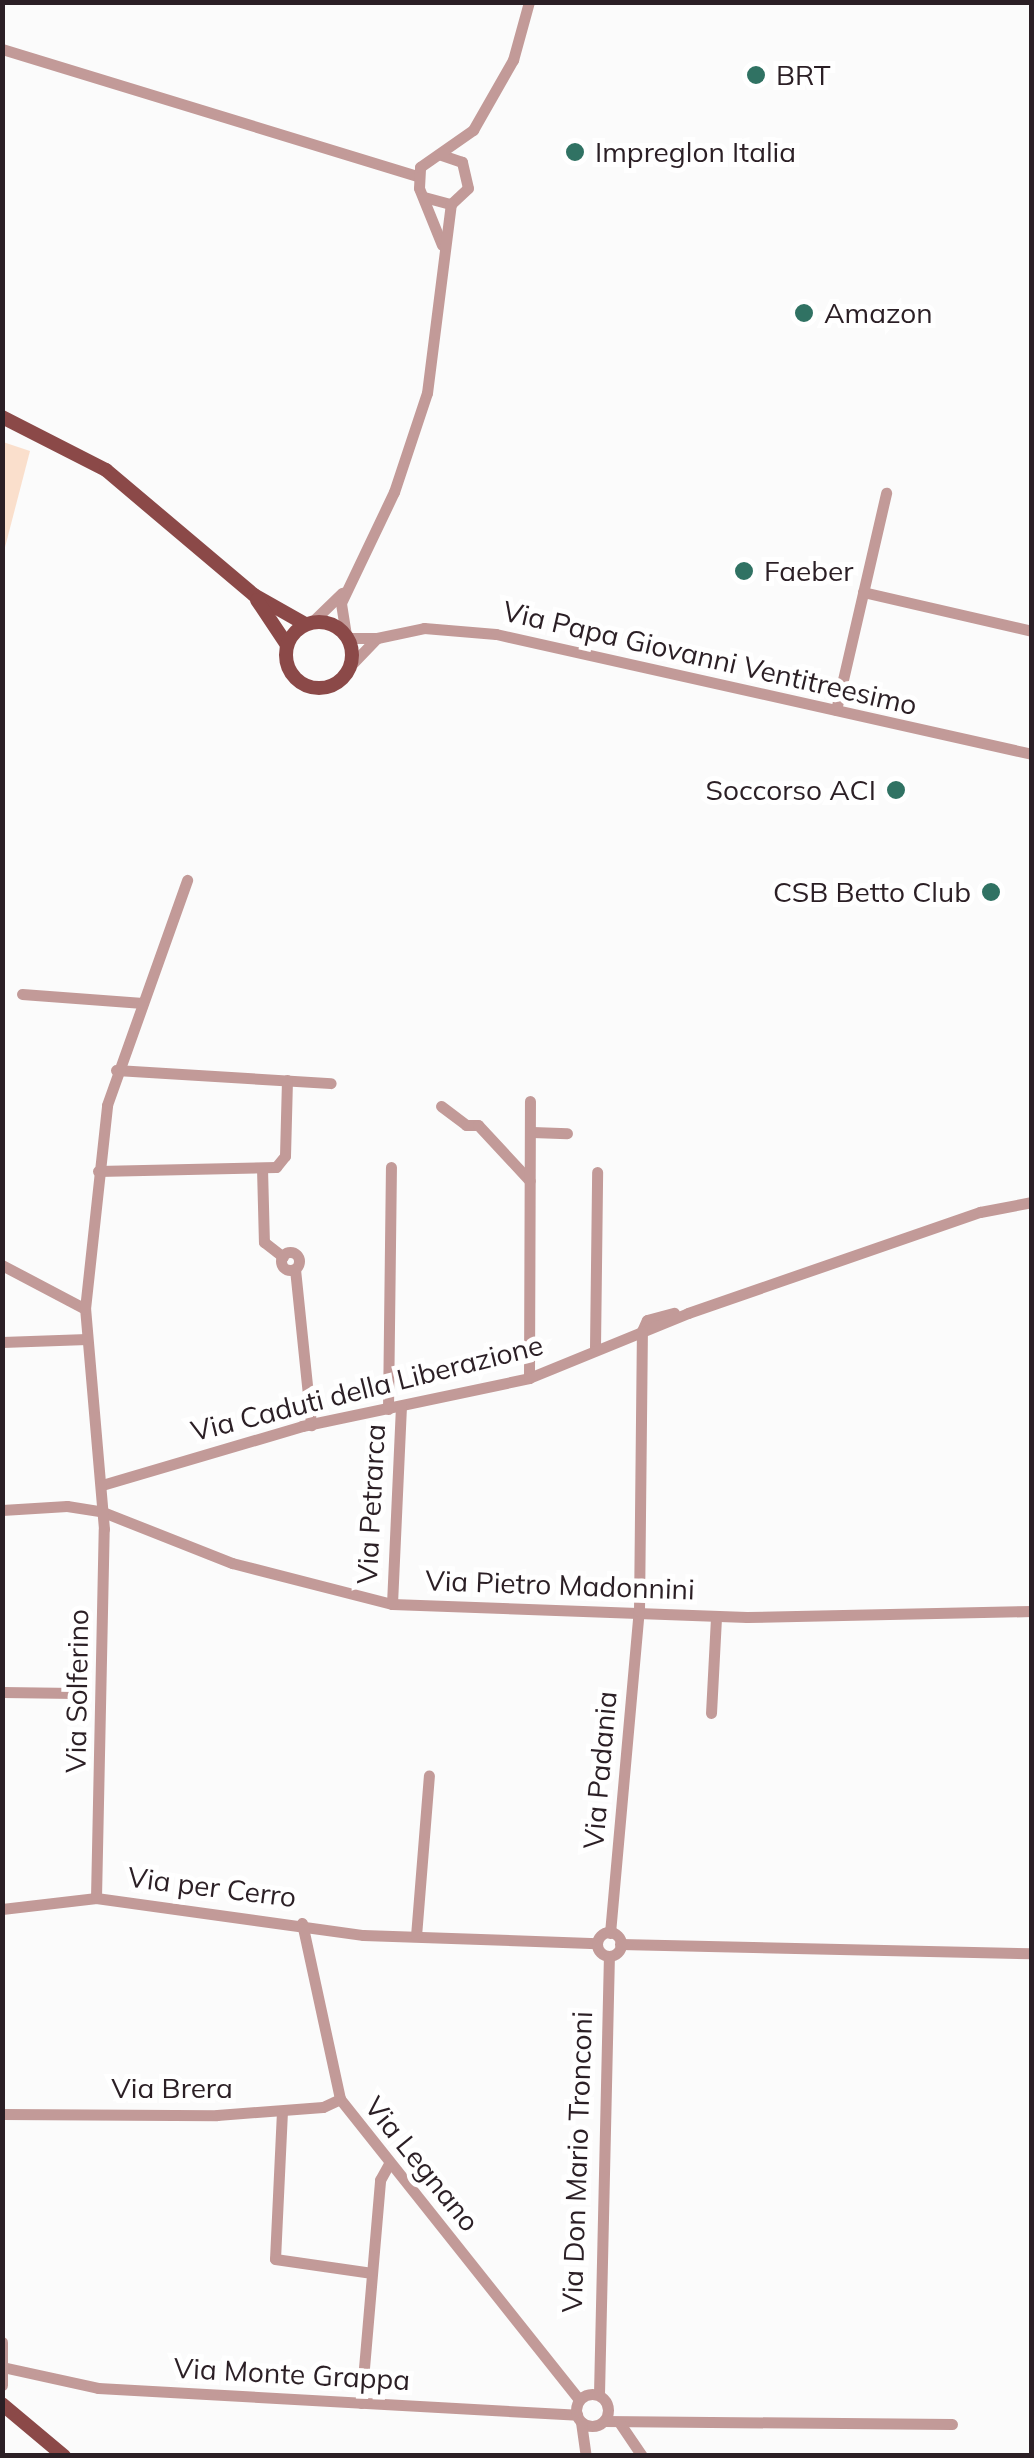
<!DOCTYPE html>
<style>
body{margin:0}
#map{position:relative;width:1034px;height:2458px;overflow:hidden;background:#fbfbfb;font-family:Mulish,sans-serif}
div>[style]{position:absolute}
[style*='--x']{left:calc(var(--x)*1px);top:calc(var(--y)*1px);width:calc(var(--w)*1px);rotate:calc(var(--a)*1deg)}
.green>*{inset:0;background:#fadfcc}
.minor>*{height:11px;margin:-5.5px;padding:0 5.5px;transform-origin:5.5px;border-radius:5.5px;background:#c29a98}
.minor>.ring{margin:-5.5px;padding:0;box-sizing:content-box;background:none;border:11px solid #c29a98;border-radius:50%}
.major>*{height:14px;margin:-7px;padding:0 7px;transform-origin:7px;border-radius:7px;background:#8b4948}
.major>.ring{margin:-7px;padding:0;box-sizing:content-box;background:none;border:14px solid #8b4948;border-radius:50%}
.dots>*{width:28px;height:28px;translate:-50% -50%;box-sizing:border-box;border:5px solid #fff;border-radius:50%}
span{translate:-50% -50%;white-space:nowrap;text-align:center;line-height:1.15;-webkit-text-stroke:10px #fff;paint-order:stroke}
.poi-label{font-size:28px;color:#2b1f25}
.left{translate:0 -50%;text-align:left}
.right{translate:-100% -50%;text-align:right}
.street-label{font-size:28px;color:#2b1f25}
.frame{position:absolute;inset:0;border:5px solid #2b1f25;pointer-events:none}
</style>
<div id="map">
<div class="green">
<div style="clip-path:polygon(3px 442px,30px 451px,3px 555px,2px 442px)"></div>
</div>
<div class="minor">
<div style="--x:2;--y:49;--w:434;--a:17"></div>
<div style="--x:424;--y:197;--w:28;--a:15"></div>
<div style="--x:451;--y:204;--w:23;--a:-43"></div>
<div style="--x:468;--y:188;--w:27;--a:-103"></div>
<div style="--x:462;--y:162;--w:24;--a:-161"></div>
<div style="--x:442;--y:245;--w:61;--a:-112"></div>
<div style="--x:419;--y:188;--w:21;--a:-87"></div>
<div style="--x:420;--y:167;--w:65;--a:-34.9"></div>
<div style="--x:473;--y:130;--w:81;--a:-60.3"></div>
<div style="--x:513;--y:60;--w:60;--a:-74.6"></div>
<div style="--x:863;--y:592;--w:173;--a:13"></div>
<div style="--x:312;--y:622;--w:42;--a:-44"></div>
<div style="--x:346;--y:635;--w:32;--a:-99"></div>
<div style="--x:341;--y:603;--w:123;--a:-64.5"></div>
<div style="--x:394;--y:492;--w:104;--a:-71.6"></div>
<div style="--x:427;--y:393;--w:191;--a:-82.8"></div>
<div style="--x:348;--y:638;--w:29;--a:0"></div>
<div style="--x:377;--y:638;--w:37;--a:134"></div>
<div style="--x:377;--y:638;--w:48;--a:-12"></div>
<div style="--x:424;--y:628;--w:72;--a:4.8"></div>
<div style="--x:496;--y:634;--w:549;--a:12.62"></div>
<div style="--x:836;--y:710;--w:223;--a:-77"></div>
<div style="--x:22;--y:994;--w:121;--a:4.3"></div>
<div style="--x:116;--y:1070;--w:215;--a:3.5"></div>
<div style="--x:441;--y:1106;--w:31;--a:37"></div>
<div style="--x:466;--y:1125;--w:12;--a:0"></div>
<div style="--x:478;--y:1125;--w:76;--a:47.1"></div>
<div style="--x:532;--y:1132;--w:35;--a:2"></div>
<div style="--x:262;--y:1168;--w:74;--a:88.5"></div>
<div style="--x:264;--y:1242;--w:24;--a:38"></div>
<div style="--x:98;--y:1171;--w:178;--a:-1.3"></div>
<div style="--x:276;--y:1167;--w:14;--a:-51"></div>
<div style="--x:285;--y:1156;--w:76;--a:-88.5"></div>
<div class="ring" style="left:281px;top:1252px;width:7px;height:7px"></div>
<div style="--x:2;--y:1265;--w:94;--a:27.9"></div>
<div style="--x:295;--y:1269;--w:157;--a:84.1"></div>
<div style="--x:642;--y:1331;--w:12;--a:-66"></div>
<div style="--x:647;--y:1320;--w:28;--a:-15"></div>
<div style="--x:2;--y:1342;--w:85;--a:-2"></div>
<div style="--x:595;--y:1348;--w:176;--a:-89.3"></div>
<div style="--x:529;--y:1378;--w:277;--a:-89.8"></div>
<div style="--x:388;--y:1409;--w:242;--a:-89.3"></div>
<div style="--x:102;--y:1485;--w:209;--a:-16.4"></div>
<div style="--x:302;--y:1426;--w:232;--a:-11.9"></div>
<div style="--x:529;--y:1378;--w:172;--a:-22.2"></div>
<div style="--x:688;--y:1313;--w:309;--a:-19.1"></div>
<div style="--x:980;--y:1212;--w:53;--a:-10.9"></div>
<div style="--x:2;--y:1510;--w:65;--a:-3.5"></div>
<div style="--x:67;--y:1506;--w:36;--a:9"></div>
<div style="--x:103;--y:1512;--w:139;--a:21.6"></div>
<div style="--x:232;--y:1563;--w:165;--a:14.4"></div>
<div style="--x:392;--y:1604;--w:355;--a:2.1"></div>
<div style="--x:747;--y:1617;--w:285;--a:-1.2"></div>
<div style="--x:392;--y:1604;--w:198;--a:-87.4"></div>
<div style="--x:2;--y:1692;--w:73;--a:0.8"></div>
<div style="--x:711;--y:1713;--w:97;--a:-87"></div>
<div style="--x:96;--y:1898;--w:369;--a:-88.8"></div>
<div style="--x:104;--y:1529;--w:221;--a:-94.9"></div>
<div style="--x:85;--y:1309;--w:205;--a:-83.8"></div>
<div style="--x:107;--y:1105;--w:239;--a:-70.4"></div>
<div style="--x:2;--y:1909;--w:95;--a:-6.7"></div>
<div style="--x:96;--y:1898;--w:270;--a:7.9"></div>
<div style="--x:363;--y:1935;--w:234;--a:2"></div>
<div style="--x:302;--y:1923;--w:180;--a:77.8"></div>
<div style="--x:340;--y:2099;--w:384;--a:51.5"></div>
<div class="ring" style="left:597px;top:1932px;width:13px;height:13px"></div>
<div style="--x:610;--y:1933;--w:323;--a:-84.9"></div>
<div style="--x:639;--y:1611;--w:280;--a:-89.4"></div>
<div style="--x:416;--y:1936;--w:161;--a:-85.4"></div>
<div style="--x:620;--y:1944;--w:412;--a:1.3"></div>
<div style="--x:282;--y:2111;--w:148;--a:92.7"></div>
<div style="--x:275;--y:2259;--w:98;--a:8.2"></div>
<div style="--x:2;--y:2114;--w:215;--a:0.3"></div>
<div style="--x:217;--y:2115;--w:106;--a:-4.3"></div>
<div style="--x:323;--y:2107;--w:19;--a:-25"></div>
<div style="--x:2;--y:2342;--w:43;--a:90"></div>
<div style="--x:7;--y:2368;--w:93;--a:12.4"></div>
<div style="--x:98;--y:2388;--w:480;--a:3.2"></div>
<div class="ring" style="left:576px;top:2394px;width:21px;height:21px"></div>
<div style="--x:599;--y:2394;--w:438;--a:-88.7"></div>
<div style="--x:361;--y:2403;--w:224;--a:-85.1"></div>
<div style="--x:380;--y:2180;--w:18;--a:-61"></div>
<div style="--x:604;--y:2421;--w:348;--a:0.5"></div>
<div style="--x:581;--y:2422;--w:34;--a:82"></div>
<div style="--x:619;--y:2422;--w:41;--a:55.9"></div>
</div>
<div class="major">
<div style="--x:2;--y:417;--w:117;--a:27"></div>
<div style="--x:106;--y:470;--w:194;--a:40.2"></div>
<div style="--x:254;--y:595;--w:59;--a:29.6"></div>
<div style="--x:257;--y:600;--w:54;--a:56.3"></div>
<div class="ring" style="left:286px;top:622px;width:52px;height:52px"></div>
<div style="--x:2;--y:2404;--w:81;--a:40"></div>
</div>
<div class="dots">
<div style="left:756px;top:75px;background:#307263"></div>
<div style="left:575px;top:152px;background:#307263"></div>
<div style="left:804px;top:313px;background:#307263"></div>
<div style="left:744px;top:571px;background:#307263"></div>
<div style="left:896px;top:790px;background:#307263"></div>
<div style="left:991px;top:892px;background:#307263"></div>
</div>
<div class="poi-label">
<span class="left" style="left:776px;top:75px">BRT</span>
<span class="left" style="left:595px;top:152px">Impreglon Italia</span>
<span class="left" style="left:824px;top:313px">Amazon</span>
<span class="left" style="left:764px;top:571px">Faeber</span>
<span class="right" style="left:876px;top:790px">Soccorso ACI</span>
<span class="right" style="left:971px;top:892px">CSB Betto Club</span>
</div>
<div class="street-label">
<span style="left:710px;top:658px;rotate:13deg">Via Papa Giovanni Ventitreesimo</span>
<span style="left:367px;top:1388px;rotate:-14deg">Via Caduti della Liberazione</span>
<span style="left:371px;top:1504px;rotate:-87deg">Via Petrarca</span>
<span style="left:560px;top:1585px;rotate:2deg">Via Pietro Madonnini</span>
<span style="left:77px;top:1691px;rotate:-89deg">Via Solferino</span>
<span style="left:600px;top:1770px;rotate:-85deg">Via Padania</span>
<span style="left:212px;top:1887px;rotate:7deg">Via per Cerro</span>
<span style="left:172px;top:2088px">Via Brera</span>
<span style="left:577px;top:2162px;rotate:-88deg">Via Don Mario Tronconi</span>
<span style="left:422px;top:2164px;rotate:51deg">Via Legnano</span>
<span style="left:292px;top:2374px;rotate:3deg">Via Monte Grappa</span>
</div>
<div class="frame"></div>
</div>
